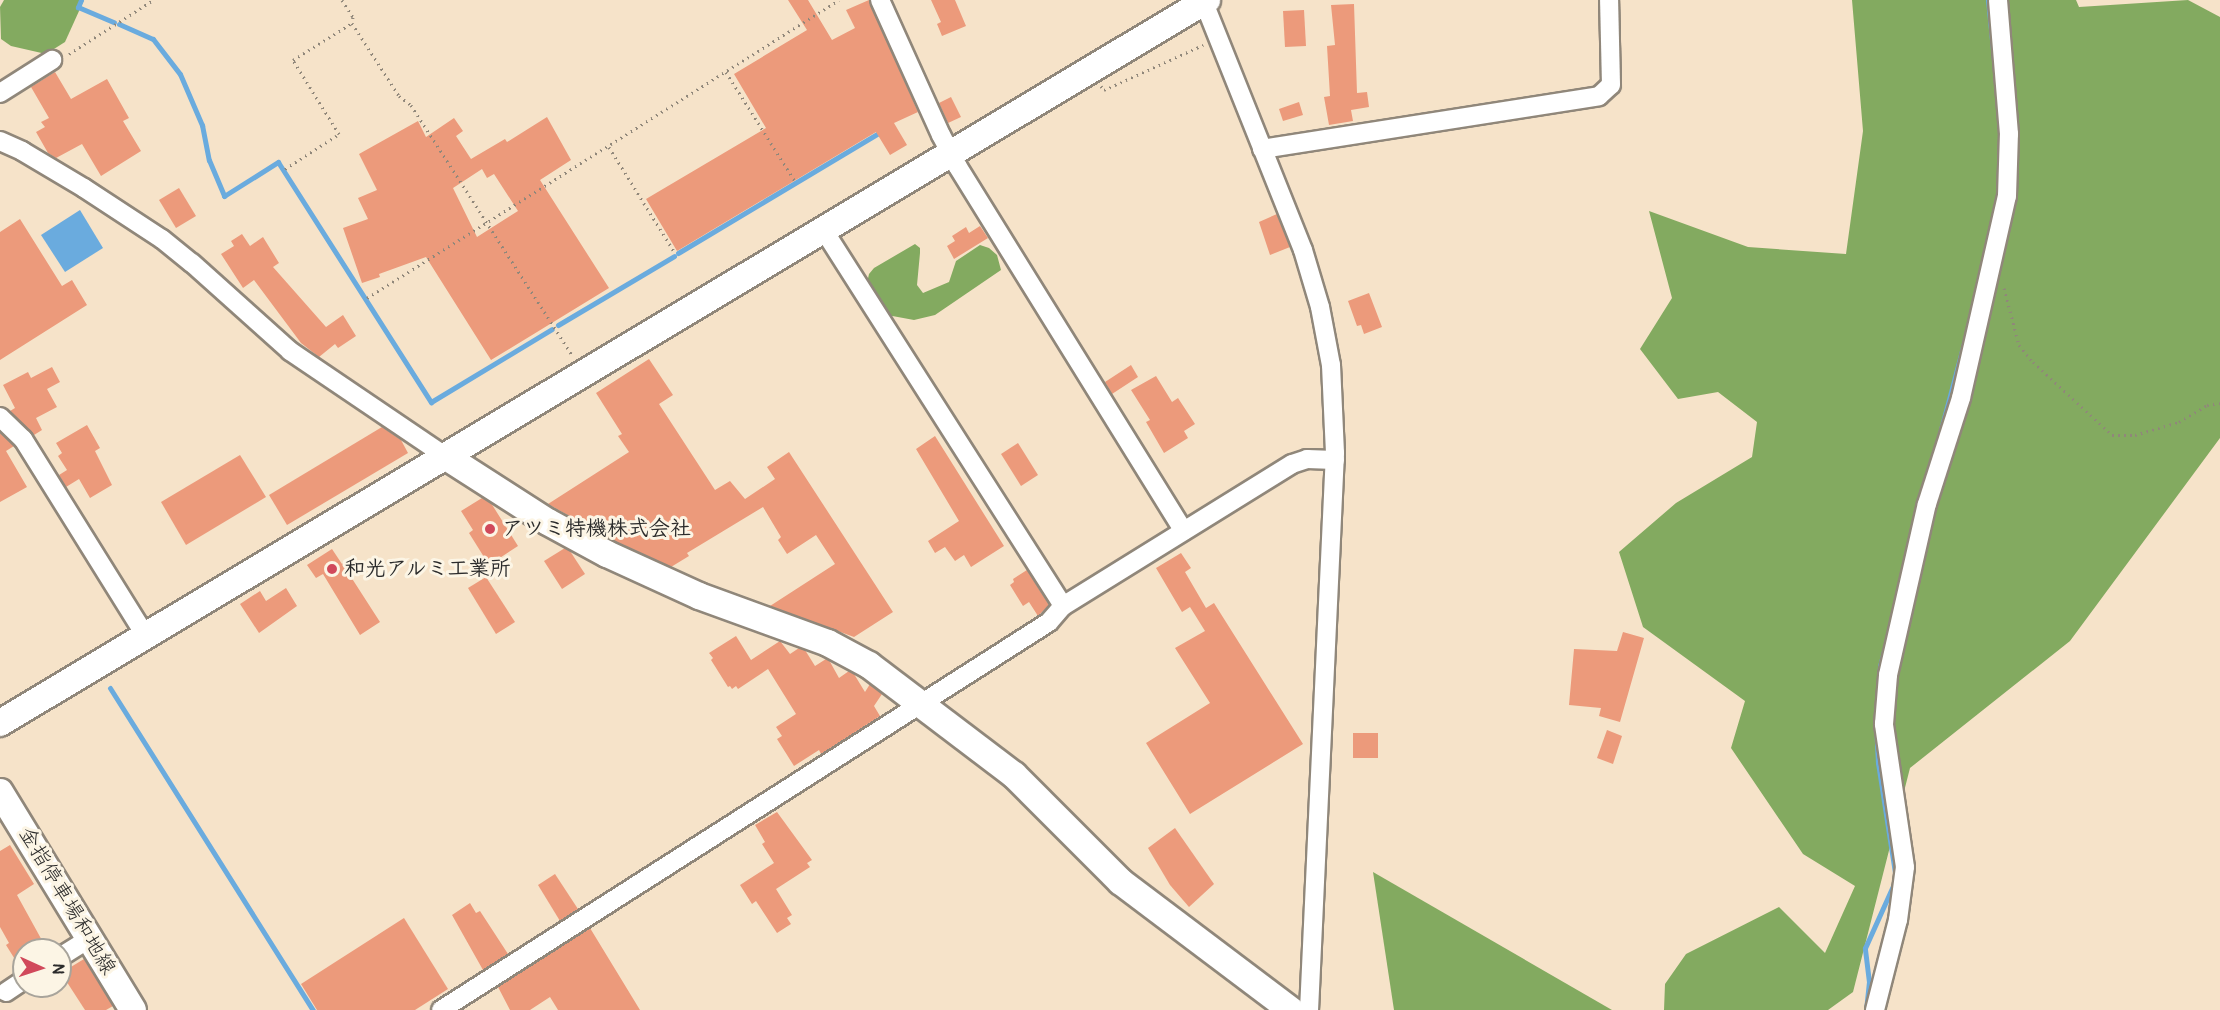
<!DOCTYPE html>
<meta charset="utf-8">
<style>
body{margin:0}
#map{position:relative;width:2220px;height:1010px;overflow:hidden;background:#f6e3c9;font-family:Pangolin,"Klee One",sans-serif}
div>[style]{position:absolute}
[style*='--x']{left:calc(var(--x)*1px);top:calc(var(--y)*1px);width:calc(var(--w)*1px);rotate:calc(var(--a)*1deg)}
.forest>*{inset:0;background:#83aa60}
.water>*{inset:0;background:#6aabde}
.stream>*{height:5px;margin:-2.5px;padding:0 2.5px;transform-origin:2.5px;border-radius:2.5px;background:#6aabde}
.building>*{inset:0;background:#ec9a7b}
.path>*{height:3px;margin-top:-1.5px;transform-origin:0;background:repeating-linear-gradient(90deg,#90877a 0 1.5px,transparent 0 6px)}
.roads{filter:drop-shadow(2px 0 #90877a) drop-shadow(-2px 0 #90877a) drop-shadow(0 2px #90877a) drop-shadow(0 -2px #90877a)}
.street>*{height:18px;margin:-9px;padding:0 9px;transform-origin:9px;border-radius:9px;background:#fff}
.secondary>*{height:26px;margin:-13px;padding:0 13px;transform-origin:13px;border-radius:13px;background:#fff}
.dots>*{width:16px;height:16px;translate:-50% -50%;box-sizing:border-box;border:3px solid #fcf5e5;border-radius:50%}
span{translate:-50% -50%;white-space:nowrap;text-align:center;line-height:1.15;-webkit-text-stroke:6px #fcf5e5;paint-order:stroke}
.poi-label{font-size:21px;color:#2b2b2b;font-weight:700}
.left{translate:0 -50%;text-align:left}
.street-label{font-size:21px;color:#2b2b2b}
.north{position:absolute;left:12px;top:938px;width:60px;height:60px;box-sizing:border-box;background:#fcf5e5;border:2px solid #a8a49b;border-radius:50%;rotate:93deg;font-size:16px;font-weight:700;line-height:24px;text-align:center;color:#2b2b2b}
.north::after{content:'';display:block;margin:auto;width:21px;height:27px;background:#d1495b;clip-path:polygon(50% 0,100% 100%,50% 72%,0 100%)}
</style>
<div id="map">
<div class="forest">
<div style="clip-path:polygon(4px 0,84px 0,65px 42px,46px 54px,11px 46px,1px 39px,0 7px)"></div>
<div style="clip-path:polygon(1852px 0,2076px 0,2079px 7px,2188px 0,2220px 17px,2220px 438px,2070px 641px,1910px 768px,1853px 992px,1828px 1010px,1664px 1010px,1665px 984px,1686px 954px,1779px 907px,1825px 953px,1855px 886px,1803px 854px,1731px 748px,1745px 701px,1643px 627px,1619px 552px,1676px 503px,1752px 457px,1757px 422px,1718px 392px,1678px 399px,1640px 349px,1672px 298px,1649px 211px,1748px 247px,1846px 254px,1863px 131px)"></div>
<div style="clip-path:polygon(915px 244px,920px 248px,920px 253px,917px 285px,923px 293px,949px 282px,956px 261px,980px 245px,989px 248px,997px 255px,1001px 270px,935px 315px,914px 320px,887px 315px,867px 283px,869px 274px,874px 268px)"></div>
<div style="clip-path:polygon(1373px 872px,1612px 1010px,1394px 1010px)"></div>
</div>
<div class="water">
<div style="clip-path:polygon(80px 210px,103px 248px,65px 272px,41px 235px)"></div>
</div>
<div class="stream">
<div style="--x:81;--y:0;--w:8;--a:113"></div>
<div style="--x:78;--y:7;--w:39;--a:23"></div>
<div style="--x:1988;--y:0;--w:90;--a:84.3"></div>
<div style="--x:119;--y:24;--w:37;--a:24"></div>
<div style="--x:153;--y:39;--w:44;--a:52.4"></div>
<div style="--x:180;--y:74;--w:56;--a:66.7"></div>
<div style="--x:202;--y:125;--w:36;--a:79"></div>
<div style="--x:209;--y:160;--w:39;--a:67"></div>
<div style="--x:224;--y:196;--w:64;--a:-32.2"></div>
<div style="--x:278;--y:162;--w:285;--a:57.5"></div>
<div style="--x:431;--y:402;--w:141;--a:-31.1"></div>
<div style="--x:678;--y:253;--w:238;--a:-30.9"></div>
<div style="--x:558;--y:325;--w:135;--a:-30.7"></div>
<div style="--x:1939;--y:437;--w:117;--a:-75.1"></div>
<div style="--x:110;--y:688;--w:381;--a:57.8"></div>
<div style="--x:1877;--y:708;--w:42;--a:-85.9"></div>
<div style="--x:1880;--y:666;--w:35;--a:-75"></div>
<div style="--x:1866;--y:1010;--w:28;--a:-84"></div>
<div style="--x:1869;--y:982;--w:34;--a:-97"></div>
<div style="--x:1865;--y:948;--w:76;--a:-65.8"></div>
<div style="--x:1896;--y:879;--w:117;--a:-98.8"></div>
<div style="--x:1878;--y:763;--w:40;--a:-92.9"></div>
</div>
<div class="building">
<div style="clip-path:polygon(788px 0,808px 0,832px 40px,855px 28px,846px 10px,869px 0,918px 112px,894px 123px,907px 145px,890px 155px,876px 132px,677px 251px,646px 199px,766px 128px,734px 74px,807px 30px)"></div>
<div style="clip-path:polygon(931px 0,955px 0,966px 26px,942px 36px,937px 24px,941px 22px)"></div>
<div style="clip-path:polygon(1354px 4px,1357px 93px,1367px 92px,1369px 107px,1351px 110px,1353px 121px,1329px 125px,1324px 97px,1330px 96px,1327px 46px,1335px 45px,1331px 5px)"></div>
<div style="clip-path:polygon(1304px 10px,1306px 46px,1285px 47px,1283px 11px)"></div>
<div style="clip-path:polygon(55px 72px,71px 99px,107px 79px,129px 118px,123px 121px,141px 151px,101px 176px,82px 144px,56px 158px,48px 153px,36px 132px,45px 127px,41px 122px,49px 118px,31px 87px)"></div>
<div style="clip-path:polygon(951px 97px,961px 117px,948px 123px,939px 103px)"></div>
<div style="clip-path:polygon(1299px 102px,1303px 115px,1283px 121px,1279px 109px)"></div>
<div style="clip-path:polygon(evenodd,547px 117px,571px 160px,540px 180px,609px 288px,491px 360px,426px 257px,379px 274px,380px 277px,362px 283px,343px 228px,368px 219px,358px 198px,377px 190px,359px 154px,418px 121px,426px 137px,454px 118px,463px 131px,456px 136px,471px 159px,505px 139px,507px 142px,547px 117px,482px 169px,487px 178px,494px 174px,518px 211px,477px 237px,453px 188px,482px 169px)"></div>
<div style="clip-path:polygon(179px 188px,196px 216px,176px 228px,159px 200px)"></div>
<div style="clip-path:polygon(1277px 214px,1290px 247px,1270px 255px,1259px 222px)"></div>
<div style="clip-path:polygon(20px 219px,62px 286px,72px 280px,87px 305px,0 360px,0 232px)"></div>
<div style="clip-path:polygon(980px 226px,988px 238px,954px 259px,947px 246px,955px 241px,952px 236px,966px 227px,969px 233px)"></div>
<div style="clip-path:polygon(242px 234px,250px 246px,263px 237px,279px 263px,273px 267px,326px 327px,343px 315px,356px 336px,338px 348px,335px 344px,319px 357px,301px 343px,254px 280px,243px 288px,221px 254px,234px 246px,231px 241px)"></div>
<div style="clip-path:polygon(1369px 293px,1382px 327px,1364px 334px,1361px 325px,1357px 326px,1348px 301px)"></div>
<div style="clip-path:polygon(649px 359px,673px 395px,659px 404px,715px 490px,730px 481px,745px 499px,775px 479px,767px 467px,789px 452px,893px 612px,854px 637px,770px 606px,835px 564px,816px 535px,787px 554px,778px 540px,781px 537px,763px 507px,687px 553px,689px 556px,671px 567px,614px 541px,548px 504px,629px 452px,618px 436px,622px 434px,596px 393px)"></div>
<div style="clip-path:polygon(1131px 365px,1138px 377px,1112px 394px,1105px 382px)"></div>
<div style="clip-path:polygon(52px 367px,60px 382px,47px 389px,57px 407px,36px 418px,42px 430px,34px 435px,10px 411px,15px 408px,3px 385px,28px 372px,31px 378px)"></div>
<div style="clip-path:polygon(1156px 376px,1172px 402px,1178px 398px,1195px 424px,1184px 431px,1188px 438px,1164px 453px,1146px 422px,1150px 420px,1131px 390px)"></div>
<div style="clip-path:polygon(87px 425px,100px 448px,95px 451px,112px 485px,90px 498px,79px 479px,66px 487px,59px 475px,67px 470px,58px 456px,62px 453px,56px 443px)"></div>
<div style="clip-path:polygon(382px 427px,401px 440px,408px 453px,287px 525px,269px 495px)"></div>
<div style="clip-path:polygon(0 433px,14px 446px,6px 451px,27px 487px,0 502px)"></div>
<div style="clip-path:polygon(935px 436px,1004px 546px,971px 567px,964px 555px,955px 561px,945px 547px,935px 553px,928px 541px,959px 521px,916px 449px)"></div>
<div style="clip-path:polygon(1018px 443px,1038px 475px,1021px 486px,1001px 454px)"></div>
<div style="clip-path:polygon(240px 455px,266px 497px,186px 545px,161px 502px)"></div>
<div style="clip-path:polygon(482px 498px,491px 503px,518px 546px,489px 565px,469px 533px,473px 530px,461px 511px)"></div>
<div style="clip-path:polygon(565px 548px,570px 551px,585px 574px,562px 589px,544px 561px)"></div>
<div style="clip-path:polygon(332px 549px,342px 564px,349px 559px,357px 572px,351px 577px,380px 622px,360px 635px,323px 574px,316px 578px,307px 565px)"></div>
<div style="clip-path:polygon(1181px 553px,1191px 568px,1185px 572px,1206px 608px,1214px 603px,1303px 744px,1190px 814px,1146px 743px,1210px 703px,1175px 648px,1205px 631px,1190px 607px,1182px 612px,1156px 568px)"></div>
<div style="clip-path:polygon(1027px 570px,1049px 605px,1038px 616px,1029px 602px,1023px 606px,1010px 585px,1014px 582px,1013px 579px)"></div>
<div style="clip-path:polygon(486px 577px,515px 622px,496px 634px,468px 588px)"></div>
<div style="clip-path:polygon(286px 588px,297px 606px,259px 633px,240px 604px,260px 591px,266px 601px)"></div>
<div style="clip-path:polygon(1623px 632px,1644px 638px,1620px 722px,1599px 716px,1601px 708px,1569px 705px,1574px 649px,1617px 651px)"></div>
<div style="clip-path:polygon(736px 636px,751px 660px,780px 641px,790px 654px,799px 648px,805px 650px,815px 666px,826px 659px,829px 660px,839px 678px,849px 671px,854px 674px,865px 692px,870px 684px,882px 694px,874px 706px,880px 716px,821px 754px,819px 750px,794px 766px,777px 739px,782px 736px,776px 727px,796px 714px,768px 669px,738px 689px,736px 686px,732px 689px,730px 686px,728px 687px,711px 660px,713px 658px,709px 653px)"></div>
<div style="clip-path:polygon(1607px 730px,1622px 736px,1613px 764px,1597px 758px)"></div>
<div style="clip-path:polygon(1353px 733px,1378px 733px,1378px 758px,1353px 758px)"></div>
<div style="clip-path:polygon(777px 812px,812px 860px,807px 863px,810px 867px,776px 889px,792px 915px,787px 918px,791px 924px,777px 933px,756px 901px,752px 904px,740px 885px,774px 863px,762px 844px,765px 842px,755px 825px)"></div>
<div style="clip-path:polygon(1175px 828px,1214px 884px,1189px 907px,1170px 885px,1148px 848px)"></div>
<div style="clip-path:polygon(10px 845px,34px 884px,17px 895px,44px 944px,35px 950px,24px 950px,24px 969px,21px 969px,6px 945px,9px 943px,0 927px,0 851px)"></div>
<div style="clip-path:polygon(555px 874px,578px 909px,560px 921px,538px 885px)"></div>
<div style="clip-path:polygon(470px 903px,476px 913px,480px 911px,508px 954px,483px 970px,452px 915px)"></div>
<div style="clip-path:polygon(404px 918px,448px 989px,415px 1010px,317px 1010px,301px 984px)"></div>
<div style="clip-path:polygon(590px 928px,640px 1010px,558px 1010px,550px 997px,530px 1010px,510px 1010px,498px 987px)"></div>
<div style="clip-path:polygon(84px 959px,113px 1006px,106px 1010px,85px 1010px,61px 973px)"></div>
</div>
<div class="path">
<div style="--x:342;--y:0;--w:20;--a:57"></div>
<div style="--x:353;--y:17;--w:5;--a:101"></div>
<div style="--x:69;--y:54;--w:100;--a:-32.7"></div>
<div style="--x:726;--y:72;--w:129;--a:57.7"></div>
<div style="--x:1101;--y:86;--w:5;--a:53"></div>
<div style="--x:1104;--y:90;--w:109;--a:-24.4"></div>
<div style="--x:609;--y:147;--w:125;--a:58.1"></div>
<div style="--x:285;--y:169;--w:64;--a:-32.9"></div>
<div style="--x:339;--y:134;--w:87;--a:-121.9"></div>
<div style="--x:293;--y:60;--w:70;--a:-32.1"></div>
<div style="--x:352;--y:23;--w:87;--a:57.2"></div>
<div style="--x:399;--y:96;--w:15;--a:37"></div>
<div style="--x:411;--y:105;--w:299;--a:57.2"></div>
<div style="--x:2004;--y:288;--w:59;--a:75.3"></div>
<div style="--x:2019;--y:345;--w:22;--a:51"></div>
<div style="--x:2033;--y:362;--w:108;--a:42.7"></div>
<div style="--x:2112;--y:435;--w:23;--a:0"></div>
<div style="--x:2135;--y:435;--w:46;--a:-16.5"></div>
<div style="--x:2179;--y:422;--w:33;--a:-31"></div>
<div style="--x:2207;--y:405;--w:13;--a:-9"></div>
<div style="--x:367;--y:298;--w:558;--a:-32.27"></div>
</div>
<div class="roads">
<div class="street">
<div style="--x:880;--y:0;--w:148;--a:65.7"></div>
<div style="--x:941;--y:135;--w:36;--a:62"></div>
<div style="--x:958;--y:167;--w:428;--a:58.2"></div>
<div style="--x:1203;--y:0;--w:269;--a:68.2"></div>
<div style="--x:1303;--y:250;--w:59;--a:73.4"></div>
<div style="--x:1320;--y:307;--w:59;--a:79.3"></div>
<div style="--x:1331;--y:365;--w:88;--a:87.4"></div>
<div style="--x:1335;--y:453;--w:558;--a:92.67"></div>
<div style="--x:0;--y:93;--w:62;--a:-32.4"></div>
<div style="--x:0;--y:141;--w:24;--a:24"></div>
<div style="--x:22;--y:151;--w:72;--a:30.8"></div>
<div style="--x:84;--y:188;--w:93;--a:33.2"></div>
<div style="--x:162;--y:239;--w:38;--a:39"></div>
<div style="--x:192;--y:263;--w:132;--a:41.9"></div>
<div style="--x:290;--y:351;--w:187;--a:34.1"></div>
<div style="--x:1262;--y:149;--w:341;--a:-8.9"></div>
<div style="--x:1599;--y:96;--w:16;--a:-43"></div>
<div style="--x:1611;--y:85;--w:85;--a:-91.3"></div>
<div style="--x:823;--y:229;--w:447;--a:57.5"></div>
<div style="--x:0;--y:417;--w:32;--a:44"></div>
<div style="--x:23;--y:439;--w:231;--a:58.1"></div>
<div style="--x:60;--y:957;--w:36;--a:-32"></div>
<div style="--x:6;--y:992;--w:22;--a:-34"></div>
<div style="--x:441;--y:1010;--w:721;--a:-32.54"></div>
<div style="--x:1049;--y:622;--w:21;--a:-49"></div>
<div style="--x:1063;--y:606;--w:269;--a:-31.8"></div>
<div style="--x:1292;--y:464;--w:16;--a:-18"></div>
<div style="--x:1307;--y:459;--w:28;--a:2"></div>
<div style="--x:1875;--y:1010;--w:93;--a:-75.7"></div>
<div style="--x:1898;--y:920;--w:53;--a:-82.5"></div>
<div style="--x:1905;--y:867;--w:145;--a:-98.4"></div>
<div style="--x:1884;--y:724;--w:49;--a:-85.3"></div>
<div style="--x:1888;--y:675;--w:175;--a:-77.2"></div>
<div style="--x:1927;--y:504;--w:111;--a:-72.2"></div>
<div style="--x:1961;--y:398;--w:207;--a:-77.2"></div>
<div style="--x:2007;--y:196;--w:62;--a:-88.2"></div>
<div style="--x:2009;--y:134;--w:134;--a:-94.7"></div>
</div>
<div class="secondary">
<div style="--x:445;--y:456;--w:122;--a:32.7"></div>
<div style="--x:548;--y:522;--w:67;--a:28.5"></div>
<div style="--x:607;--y:554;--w:101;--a:24.5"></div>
<div style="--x:699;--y:596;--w:137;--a:20"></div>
<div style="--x:828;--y:643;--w:47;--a:28.2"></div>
<div style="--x:869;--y:665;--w:182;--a:37.2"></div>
<div style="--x:1014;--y:775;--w:151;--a:45"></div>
<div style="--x:1121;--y:882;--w:213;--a:37"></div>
<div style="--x:0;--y:723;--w:1407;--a:-30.92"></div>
<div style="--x:0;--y:792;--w:255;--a:58.6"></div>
</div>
</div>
<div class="dots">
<div style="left:490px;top:529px;background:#d1495b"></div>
<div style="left:332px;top:569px;background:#d1495b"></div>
</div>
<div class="poi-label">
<span class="left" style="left:502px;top:529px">アツミ特機株式会社</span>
<span class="left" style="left:344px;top:569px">和光アルミ工業所</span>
</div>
<div class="street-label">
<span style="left:67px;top:901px;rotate:59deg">金指停車場和地線</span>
</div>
<div class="north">N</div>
</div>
